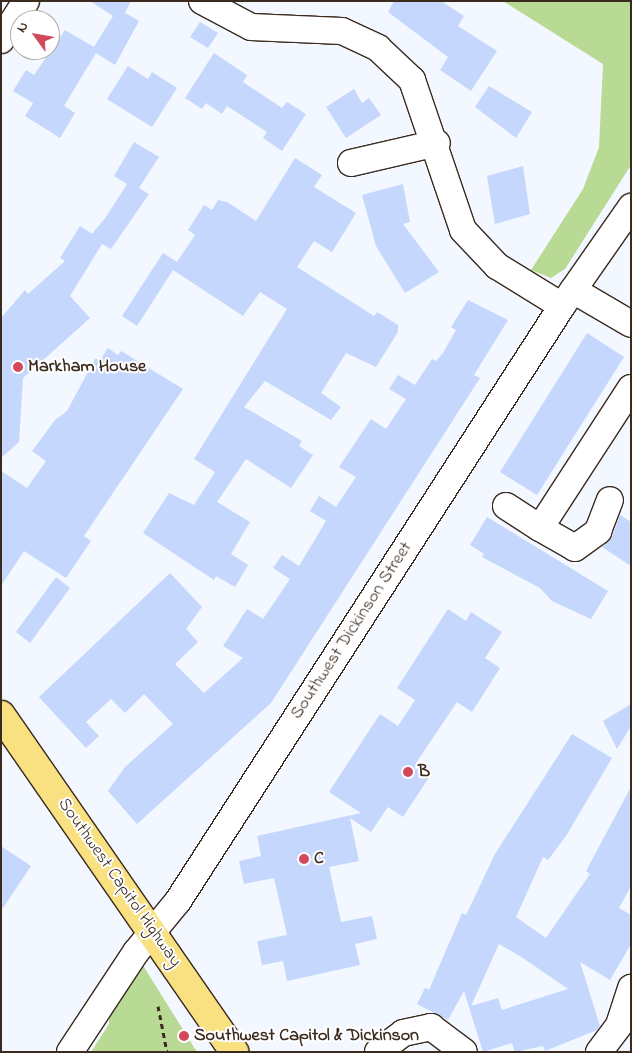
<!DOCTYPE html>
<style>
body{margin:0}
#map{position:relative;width:632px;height:1053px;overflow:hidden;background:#f3f7ff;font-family:"Indie Flower",sans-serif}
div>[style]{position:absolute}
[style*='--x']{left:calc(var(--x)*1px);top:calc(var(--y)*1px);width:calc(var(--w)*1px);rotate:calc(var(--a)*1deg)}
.green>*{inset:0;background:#b9da94}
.building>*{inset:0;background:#c5d7fd}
.path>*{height:3px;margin-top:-1.5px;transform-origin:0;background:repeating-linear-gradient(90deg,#3b2a1e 0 5px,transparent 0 9px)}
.roads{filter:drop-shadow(1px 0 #3b2a1e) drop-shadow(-1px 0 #3b2a1e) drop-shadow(0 1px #3b2a1e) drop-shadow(0 -1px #3b2a1e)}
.minor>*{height:26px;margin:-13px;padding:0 13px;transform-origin:13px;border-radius:13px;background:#fff}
.major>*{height:28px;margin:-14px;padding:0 14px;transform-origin:14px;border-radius:14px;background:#f9e181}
.dots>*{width:14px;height:14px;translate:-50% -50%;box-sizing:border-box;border:2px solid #fff;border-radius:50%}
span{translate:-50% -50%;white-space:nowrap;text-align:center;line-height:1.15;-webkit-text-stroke:4px #fff;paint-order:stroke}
.poi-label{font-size:18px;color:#3b2a1e;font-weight:700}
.left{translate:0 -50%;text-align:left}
.street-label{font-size:18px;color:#3b2a1e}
.frame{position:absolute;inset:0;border:2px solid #3b2a1e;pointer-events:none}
.north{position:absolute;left:10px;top:10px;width:50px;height:50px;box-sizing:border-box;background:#fff;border:1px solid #b1aaa5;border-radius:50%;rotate:302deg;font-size:14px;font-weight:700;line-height:20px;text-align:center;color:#3b2a1e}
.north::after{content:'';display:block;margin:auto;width:18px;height:22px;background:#d1495b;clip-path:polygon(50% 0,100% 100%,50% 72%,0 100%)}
</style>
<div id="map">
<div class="green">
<div style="clip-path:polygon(503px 1px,631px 1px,631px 165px,565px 269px,551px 278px,531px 270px,583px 189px,599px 147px,603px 64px)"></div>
<div style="clip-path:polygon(141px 965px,144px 967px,197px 1052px,91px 1052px,109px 1024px,109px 1014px)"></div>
</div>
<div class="building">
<div style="clip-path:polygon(90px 1px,131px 1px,125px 13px,139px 21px,115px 65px,96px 53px,64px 106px,75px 113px,60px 138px,25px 116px,33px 103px,13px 91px,26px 70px,34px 75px,65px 30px,94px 47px,113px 16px)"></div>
<div style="clip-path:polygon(394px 1px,441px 1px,464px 16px,458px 26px,497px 51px,471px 91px,440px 70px,448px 57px,388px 12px)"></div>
<div style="clip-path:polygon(200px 22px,218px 33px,208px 48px,190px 37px)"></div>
<div style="clip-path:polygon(214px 53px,247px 75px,243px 82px,282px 108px,287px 102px,306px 114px,282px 151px,263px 138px,267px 132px,227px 106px,222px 114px,206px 103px,202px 109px,185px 98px)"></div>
<div style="clip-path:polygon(128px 66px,148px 79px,152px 72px,177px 88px,152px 127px,107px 99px)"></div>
<div style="clip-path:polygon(489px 86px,532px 112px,516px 138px,475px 107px)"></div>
<div style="clip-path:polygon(354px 89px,362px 103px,369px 98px,381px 115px,346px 138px,326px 107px)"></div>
<div style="clip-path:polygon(134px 142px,159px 157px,139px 188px,149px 194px,111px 249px,102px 244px,70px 296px,90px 318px,23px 378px,19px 442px,1px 458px,1px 318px,25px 290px,28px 294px,65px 261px,60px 258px,80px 226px,92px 234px,106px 217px,127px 184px,114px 176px)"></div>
<div style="clip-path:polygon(295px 158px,322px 175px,314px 187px,356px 213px,332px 252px,314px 241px,297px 267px,374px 316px,377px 312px,398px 325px,398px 332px,376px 367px,346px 353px,321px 393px,341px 407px,331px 420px,265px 381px,244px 407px,302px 441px,299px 446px,313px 455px,291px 488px,246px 459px,217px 502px,250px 522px,231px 554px,248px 565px,235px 587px,216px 576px,214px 580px,143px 533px,169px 493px,194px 505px,215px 472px,194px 459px,287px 309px,260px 292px,243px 316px,173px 270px,137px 326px,122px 316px,163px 253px,177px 262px,195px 235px,188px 230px,204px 205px,212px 210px,218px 200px,227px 202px,256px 221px)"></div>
<div style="clip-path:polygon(523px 166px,530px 214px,495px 224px,487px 176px)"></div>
<div style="clip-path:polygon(403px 184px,410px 222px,403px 224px,439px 272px,405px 293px,376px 246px,362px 195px)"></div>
<div style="clip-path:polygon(468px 300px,508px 320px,474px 375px,480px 378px,271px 703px,137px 824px,108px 791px,125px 767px,173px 724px,144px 694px,125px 713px,111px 699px,86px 722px,99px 736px,86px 748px,39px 697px,170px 573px,202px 607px,186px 629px,198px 642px,175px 664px,204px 693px,243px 658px,223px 646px,247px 609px,263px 619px,290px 579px,273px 568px,282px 555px,299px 566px,326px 521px,310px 511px,319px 496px,336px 507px,356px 477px,339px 467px,371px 419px,386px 429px,406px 399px,389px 389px,398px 375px,415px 385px,432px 359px,436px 361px,443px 353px,456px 330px,451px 327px)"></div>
<div style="clip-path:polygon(587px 333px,624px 357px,537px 495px,500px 472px)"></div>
<div style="clip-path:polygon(108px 348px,118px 355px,121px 351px,183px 389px,84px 536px,91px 541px,66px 578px,24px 551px,1px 586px,1px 471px,27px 488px,46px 461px,32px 451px,55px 420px,67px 411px,95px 359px,101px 359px)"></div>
<div style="clip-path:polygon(620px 515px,631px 522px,631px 566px,602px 547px,612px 537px)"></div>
<div style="clip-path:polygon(487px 517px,608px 591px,591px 619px,552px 601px,540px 588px,482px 557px,484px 554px,470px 545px)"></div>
<div style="clip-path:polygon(56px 577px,70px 588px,30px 643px,16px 632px)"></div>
<div style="clip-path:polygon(448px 609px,466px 621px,471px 612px,502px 632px,485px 658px,500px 668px,472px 712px,457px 702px,416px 763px,432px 773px,403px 817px,388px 807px,371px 832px,350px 818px,359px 861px,329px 867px,341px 922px,372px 916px,377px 939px,355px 944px,360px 965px,287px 981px,283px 961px,262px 965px,257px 941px,287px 935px,274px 878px,244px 884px,239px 861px,261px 856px,257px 836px,361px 813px,329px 792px,380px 714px,398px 726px,415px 700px,397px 688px)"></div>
<div style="clip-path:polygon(631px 704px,631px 726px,617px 749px,603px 721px)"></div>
<div style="clip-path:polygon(evenodd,572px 734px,612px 758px,566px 836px,548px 860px,543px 857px,516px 917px,546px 938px,590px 874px,586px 871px,631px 787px,631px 886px,619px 908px,631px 915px,631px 944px,610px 980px,580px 962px,600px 1026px,597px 1030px,545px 1051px,543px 1046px,515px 1052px,512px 1043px,483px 1052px,464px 991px,448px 1020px,417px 1004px,425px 988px,429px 990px,462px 913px,466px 915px,495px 854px,572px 734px,499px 944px,523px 958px,568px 989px,502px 1010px,498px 998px,471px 1006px,499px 944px)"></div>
<div style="clip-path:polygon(1px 846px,31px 866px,1px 911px)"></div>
</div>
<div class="path">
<div style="--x:158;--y:1006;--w:47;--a:78.9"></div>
</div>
<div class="roads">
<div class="minor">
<div style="--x:202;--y:1;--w:55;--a:28"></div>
<div style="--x:251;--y:27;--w:91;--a:2.5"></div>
<div style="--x:342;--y:31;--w:40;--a:25"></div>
<div style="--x:378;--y:48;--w:47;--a:43.3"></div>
<div style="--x:412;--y:80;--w:158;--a:71.2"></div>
<div style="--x:463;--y:230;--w:50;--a:46.6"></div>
<div style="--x:497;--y:266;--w:76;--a:31.6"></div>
<div style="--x:1;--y:40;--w:46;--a:-57.3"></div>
<div style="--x:351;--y:163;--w:88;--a:-13.1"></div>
<div style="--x:573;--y:290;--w:67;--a:30.4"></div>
<div style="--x:506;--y:506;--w:40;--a:32.9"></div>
<div style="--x:540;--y:528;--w:167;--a:-57"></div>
<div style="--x:540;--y:528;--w:40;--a:29.7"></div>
<div style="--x:575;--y:548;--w:29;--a:-36"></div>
<div style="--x:598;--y:531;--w:33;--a:-69"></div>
<div style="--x:70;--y:1052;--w:120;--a:-56.6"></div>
<div style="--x:136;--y:952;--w:66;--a:-50.5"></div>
<div style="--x:178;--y:901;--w:708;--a:-57.16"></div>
<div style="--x:562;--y:306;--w:121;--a:-55.1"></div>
<div style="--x:378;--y:1052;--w:31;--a:-37"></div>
<div style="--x:403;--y:1033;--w:29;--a:-12"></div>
<div style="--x:431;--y:1027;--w:41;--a:37.1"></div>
<div style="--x:599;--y:1052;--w:34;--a:-53"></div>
<div style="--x:619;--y:1025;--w:39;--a:-72"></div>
</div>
<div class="major">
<div style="--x:1;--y:715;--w:410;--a:55.3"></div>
</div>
</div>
<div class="dots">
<div style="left:18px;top:367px;background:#d1495b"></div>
<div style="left:408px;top:772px;background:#d1495b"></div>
<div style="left:304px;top:859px;background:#d1495b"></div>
<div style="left:184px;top:1036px;background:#d1495b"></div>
</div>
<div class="poi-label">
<span class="left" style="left:28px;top:367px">Markham House</span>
<span class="left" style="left:418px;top:772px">B</span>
<span class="left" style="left:314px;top:859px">C</span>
<span class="left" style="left:194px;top:1036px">Southwest Capitol &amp; Dickinson</span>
</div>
<div class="street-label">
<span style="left:352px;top:631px;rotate:-57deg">Southwest Dickinson Street</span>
<span style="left:119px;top:883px;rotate:55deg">Southwest Capitol Highway</span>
</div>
<div class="frame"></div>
<div class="north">N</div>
</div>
